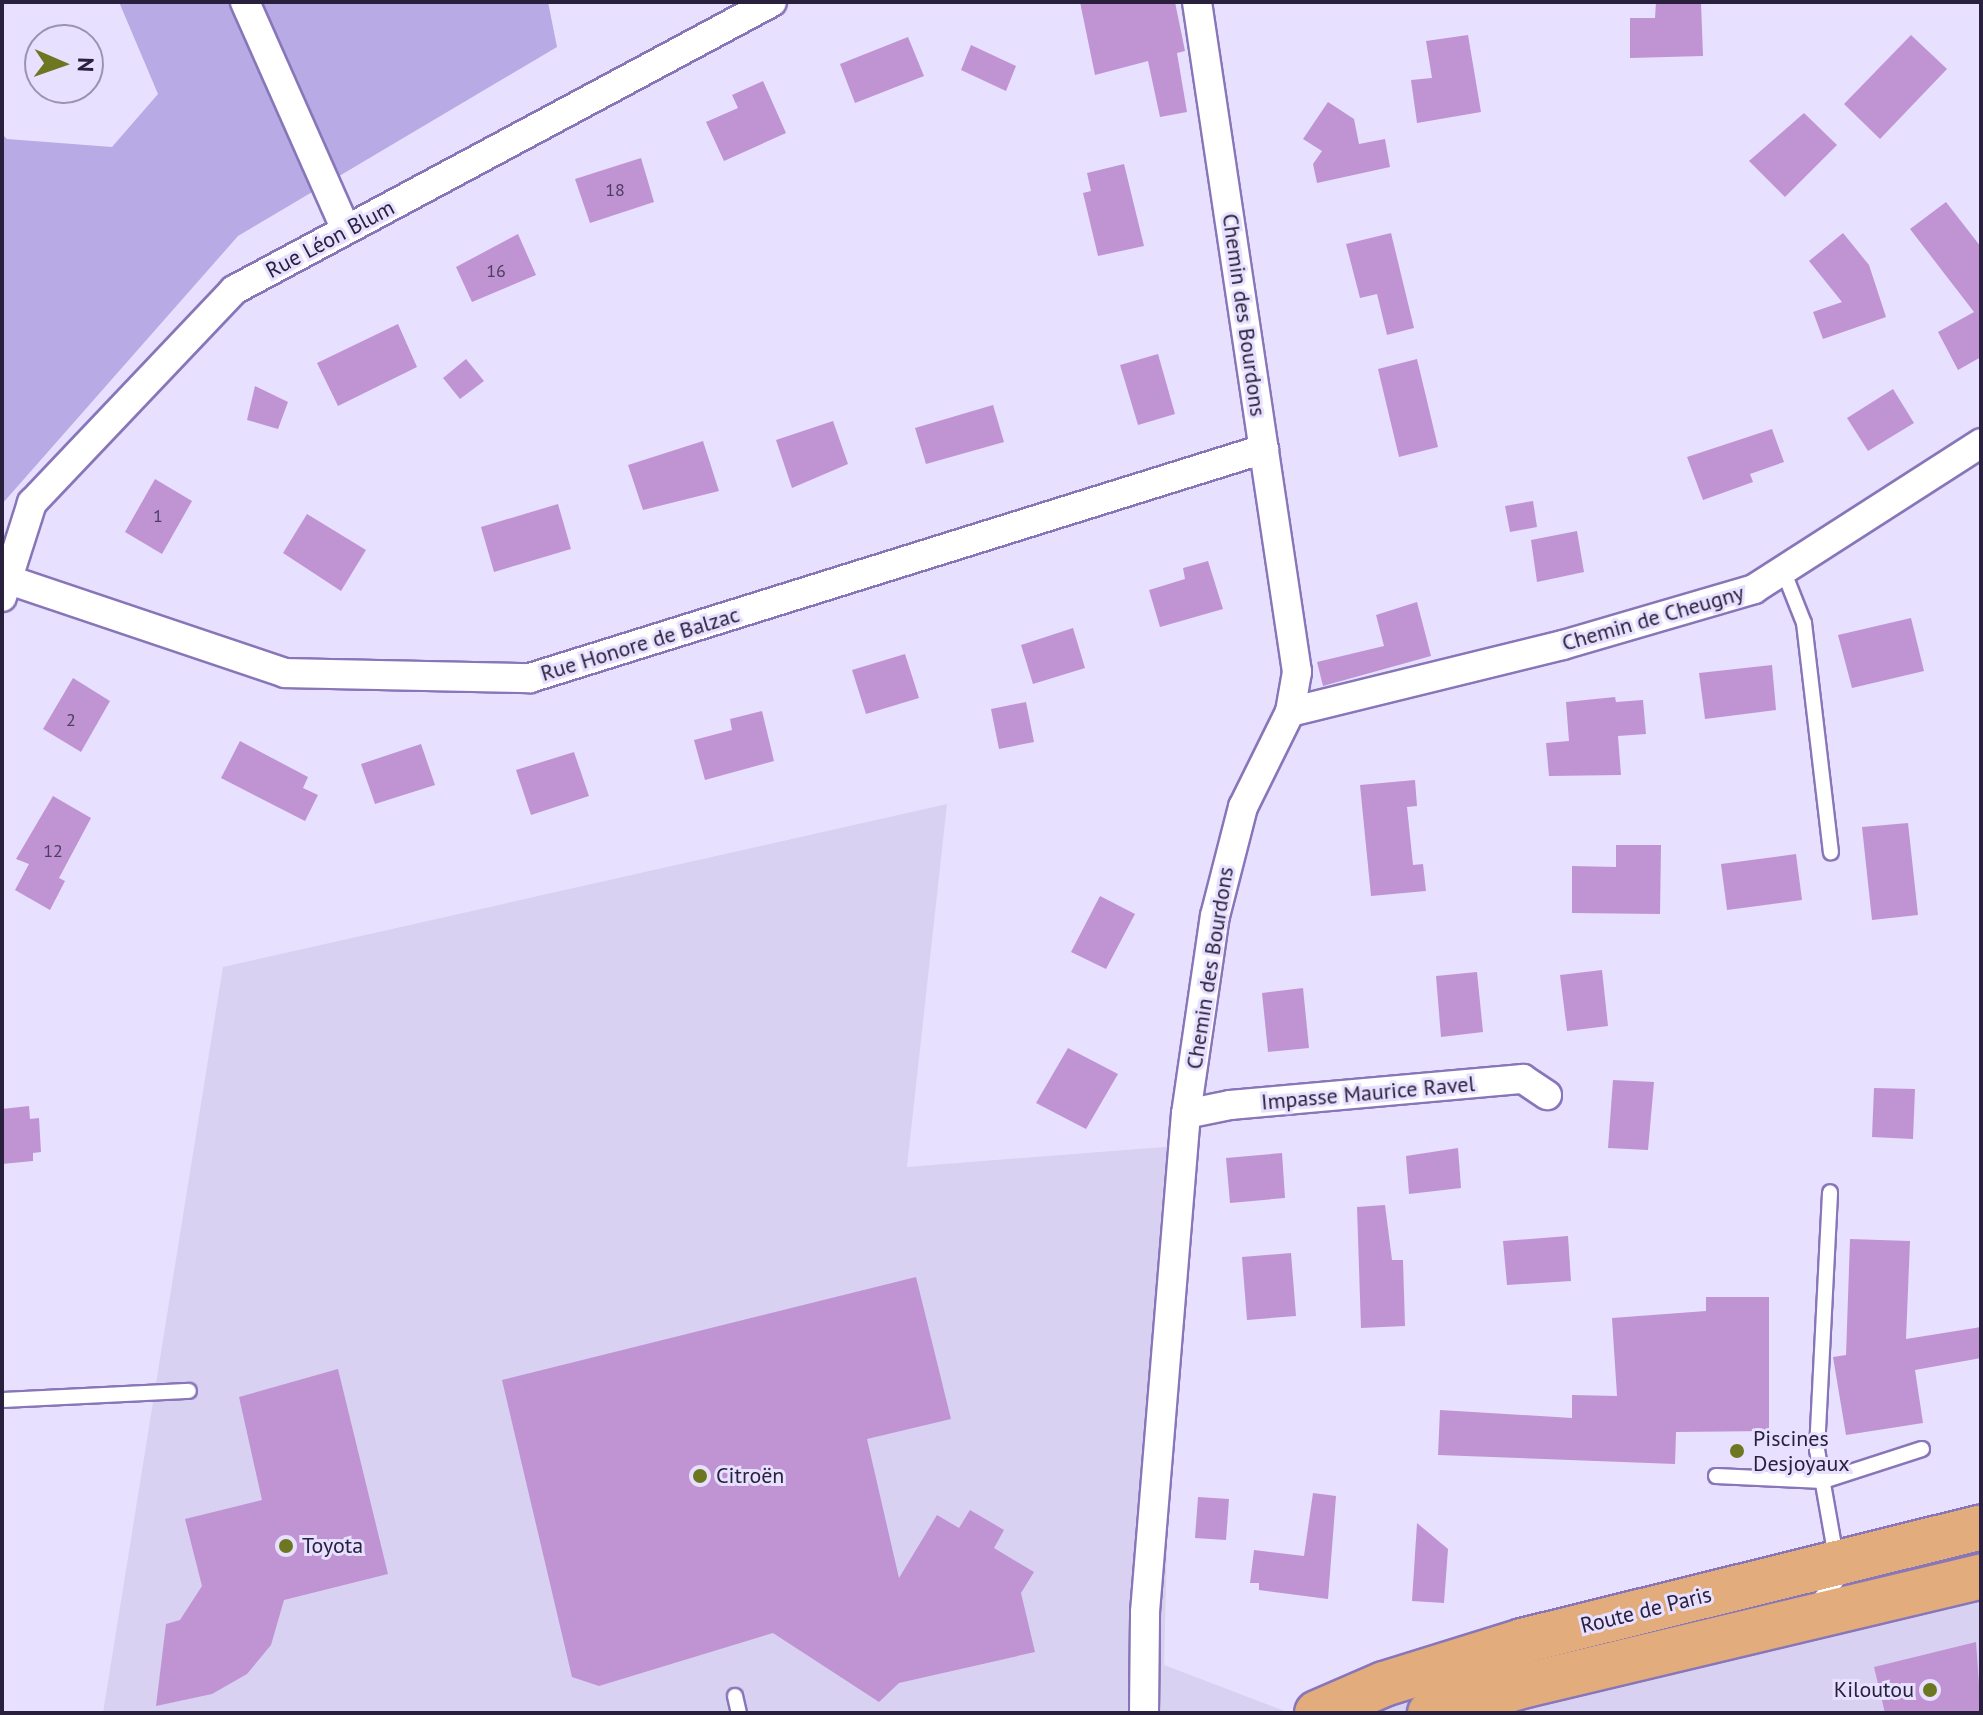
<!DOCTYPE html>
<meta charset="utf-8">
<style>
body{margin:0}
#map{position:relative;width:1983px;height:1715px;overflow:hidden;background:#e7e0fe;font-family:"PT Sans",sans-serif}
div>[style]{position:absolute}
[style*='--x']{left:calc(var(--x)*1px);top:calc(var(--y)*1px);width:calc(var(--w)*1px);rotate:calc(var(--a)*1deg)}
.built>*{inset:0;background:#d8d1f1}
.green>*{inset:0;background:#b8aae4}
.building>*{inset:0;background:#c094d3}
.roads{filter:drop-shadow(2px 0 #8876b9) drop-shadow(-2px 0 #8876b9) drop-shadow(0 2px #8876b9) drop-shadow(0 -2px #8876b9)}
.lane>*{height:14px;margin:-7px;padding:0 7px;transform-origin:7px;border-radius:7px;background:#fff}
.street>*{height:28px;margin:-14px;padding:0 14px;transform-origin:14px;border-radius:14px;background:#fff}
.primary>*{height:44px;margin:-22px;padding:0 22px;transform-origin:22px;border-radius:22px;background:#e3ac7c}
.dots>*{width:22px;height:22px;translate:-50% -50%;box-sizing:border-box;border:4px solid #e7e0fe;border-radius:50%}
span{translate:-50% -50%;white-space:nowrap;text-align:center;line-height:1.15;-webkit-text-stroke:6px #e7e0fe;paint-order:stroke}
.number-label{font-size:18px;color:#4e3d62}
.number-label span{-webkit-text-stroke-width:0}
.street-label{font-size:22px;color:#28203c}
.poi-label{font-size:22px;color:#28203c}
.left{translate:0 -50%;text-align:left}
.right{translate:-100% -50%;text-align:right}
.frame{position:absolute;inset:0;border:4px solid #28203c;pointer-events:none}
.north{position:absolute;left:24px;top:24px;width:80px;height:80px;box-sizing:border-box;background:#e7e0fe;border:2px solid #9b93b0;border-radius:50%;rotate:92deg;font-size:22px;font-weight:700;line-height:32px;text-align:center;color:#28203c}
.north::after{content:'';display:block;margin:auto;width:28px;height:36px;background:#6d7620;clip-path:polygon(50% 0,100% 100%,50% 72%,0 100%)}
</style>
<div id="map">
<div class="built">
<div style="clip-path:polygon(947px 804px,907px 1167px,1177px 1146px,1164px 1665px,1290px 1713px,103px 1713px,223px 967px)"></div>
<div style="clip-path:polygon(1981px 1510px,1981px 1713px,1366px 1713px,1626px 1630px)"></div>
</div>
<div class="green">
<div style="clip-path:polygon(119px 2px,548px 2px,557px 47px,238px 236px,2px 504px,2px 134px,7px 139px,112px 147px,158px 94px)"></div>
</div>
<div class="building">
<div style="clip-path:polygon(1080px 2px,1175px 2px,1185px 51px,1177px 53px,1187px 112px,1160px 117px,1148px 61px,1095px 75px)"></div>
<div style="clip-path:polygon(1656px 2px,1701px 2px,1703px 56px,1630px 58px,1630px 18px,1655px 18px)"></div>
<div style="clip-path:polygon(1468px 35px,1481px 112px,1417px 123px,1411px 80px,1432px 78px,1426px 41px)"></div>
<div style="clip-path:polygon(1911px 35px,1947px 69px,1880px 139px,1844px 104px)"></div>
<div style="clip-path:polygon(908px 37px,924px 76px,855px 103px,840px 64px)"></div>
<div style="clip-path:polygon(971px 45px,1016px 66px,1006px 91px,961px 70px)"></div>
<div style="clip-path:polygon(763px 81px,786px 133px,724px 161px,706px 122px,738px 108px,732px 95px)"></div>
<div style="clip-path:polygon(1328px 102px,1354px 119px,1359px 144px,1385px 139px,1390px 167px,1317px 183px,1313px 164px,1322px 151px,1303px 139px)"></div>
<div style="clip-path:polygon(1804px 113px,1837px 145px,1785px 197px,1749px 161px)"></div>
<div style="clip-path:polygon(641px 158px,654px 202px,590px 223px,575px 179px)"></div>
<div style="clip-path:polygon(1124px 164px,1144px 246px,1098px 256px,1083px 193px,1091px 191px,1087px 173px)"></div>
<div style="clip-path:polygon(1946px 202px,1981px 247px,1981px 357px,1958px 370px,1938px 332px,1974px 312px,1910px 229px)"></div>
<div style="clip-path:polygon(1391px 233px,1414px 328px,1387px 335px,1377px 294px,1360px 298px,1346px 244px)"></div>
<div style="clip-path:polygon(1843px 233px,1869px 265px,1886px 317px,1823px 339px,1813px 312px,1842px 302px,1809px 261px)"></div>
<div style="clip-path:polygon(518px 234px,536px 275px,472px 302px,456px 267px)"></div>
<div style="clip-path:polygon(398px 324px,417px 367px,338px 406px,317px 363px)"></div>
<div style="clip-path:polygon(1158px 354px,1175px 414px,1138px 425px,1120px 365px)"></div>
<div style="clip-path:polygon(466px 359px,484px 381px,460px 399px,443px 378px)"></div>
<div style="clip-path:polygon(1417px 359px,1438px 447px,1399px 457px,1378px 369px)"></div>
<div style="clip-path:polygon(255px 386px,288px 402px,278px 429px,247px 420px)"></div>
<div style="clip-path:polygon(1893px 389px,1914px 423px,1868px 451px,1847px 418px)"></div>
<div style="clip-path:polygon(993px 405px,1004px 442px,926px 464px,915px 428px)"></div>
<div style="clip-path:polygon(833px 421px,848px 464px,792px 488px,776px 440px)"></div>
<div style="clip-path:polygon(1772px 429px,1784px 462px,1750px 474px,1753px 482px,1703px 500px,1687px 457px)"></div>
<div style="clip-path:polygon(703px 441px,719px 491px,643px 510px,628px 465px)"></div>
<div style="clip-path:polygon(155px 479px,192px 501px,162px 554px,125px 532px)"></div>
<div style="clip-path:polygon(1533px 501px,1537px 527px,1510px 532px,1505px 506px)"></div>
<div style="clip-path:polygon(558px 504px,571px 549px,494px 572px,481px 527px)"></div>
<div style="clip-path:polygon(307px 514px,366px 550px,341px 591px,283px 553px)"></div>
<div style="clip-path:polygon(1577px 531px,1584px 572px,1537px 582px,1531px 540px)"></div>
<div style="clip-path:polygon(1208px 561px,1223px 609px,1160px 627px,1149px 590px,1185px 579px,1183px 568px)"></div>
<div style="clip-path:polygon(1417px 602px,1431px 656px,1323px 686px,1317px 662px,1384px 646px,1376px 615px)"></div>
<div style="clip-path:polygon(1911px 618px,1924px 671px,1852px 688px,1838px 635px)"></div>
<div style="clip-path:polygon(1073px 628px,1085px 668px,1033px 684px,1021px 645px)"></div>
<div style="clip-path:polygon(905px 654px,919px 698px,866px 714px,852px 670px)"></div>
<div style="clip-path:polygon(1772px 665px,1776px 710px,1705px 719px,1699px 673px)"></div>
<div style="clip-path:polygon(73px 678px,110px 701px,81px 752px,43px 729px)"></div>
<div style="clip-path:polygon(1615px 697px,1616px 702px,1643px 700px,1646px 734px,1618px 736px,1621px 775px,1549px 776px,1546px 743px,1569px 741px,1566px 702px)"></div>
<div style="clip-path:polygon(1026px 702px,1034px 742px,999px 749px,991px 709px)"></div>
<div style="clip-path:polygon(762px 711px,774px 761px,705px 780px,694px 740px,732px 730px,730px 719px)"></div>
<div style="clip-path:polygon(240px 741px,308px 777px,303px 788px,318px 795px,305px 821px,221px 778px)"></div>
<div style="clip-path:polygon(421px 744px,435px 785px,375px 804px,361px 764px)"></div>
<div style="clip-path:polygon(574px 752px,589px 796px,531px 815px,516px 770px)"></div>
<div style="clip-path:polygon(1415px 780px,1417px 806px,1407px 807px,1413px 865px,1423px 864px,1426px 891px,1371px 896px,1360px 785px)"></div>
<div style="clip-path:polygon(53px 796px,91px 818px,59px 878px,65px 881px,50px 910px,15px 890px,29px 864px,16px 859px)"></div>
<div style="clip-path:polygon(1908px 823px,1918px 915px,1872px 920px,1862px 827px)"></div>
<div style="clip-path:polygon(1616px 845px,1661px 845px,1660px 914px,1572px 913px,1572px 866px,1616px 867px)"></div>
<div style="clip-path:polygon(1796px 854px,1802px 900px,1727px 910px,1721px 864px)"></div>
<div style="clip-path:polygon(1100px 896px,1135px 914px,1106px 969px,1071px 952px)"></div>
<div style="clip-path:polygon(1602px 970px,1608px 1026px,1567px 1031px,1560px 975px)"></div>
<div style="clip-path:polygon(1477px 972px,1483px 1032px,1441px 1037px,1436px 976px)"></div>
<div style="clip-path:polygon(1303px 988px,1309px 1048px,1268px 1052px,1262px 993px)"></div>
<div style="clip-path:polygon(1068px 1048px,1118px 1074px,1086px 1129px,1036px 1103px)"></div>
<div style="clip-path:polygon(1613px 1080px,1654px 1082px,1648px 1150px,1608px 1148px)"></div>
<div style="clip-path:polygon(1874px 1088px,1915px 1089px,1913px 1139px,1872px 1137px)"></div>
<div style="clip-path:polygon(29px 1106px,30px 1119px,39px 1118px,41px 1152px,33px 1153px,33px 1161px,2px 1164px,2px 1109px)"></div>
<div style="clip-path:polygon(1458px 1148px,1461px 1188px,1409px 1194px,1406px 1156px)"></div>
<div style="clip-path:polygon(1282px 1153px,1285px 1198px,1230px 1203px,1226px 1158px)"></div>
<div style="clip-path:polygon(1385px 1205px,1392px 1260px,1403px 1260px,1405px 1326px,1361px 1328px,1357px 1207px)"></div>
<div style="clip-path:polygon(1568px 1236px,1571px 1281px,1507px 1285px,1503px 1241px)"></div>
<div style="clip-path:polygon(1850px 1239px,1910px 1241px,1906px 1339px,1981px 1327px,1981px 1358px,1915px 1370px,1923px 1423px,1846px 1435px,1833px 1357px,1846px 1355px)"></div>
<div style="clip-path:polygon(1291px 1253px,1296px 1316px,1247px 1320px,1242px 1257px)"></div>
<div style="clip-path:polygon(916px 1277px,951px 1419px,867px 1439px,899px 1578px,937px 1515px,959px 1528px,970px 1510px,1004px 1530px,994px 1548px,1034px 1572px,1021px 1593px,1035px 1652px,899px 1683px,879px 1702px,773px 1633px,599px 1686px,572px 1677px,502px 1380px)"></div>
<div style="clip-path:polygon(1706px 1297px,1769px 1297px,1769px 1431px,1676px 1432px,1675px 1464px,1438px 1455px,1440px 1410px,1572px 1418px,1572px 1395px,1617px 1396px,1612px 1318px,1706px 1311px)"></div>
<div style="clip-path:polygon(338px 1369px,388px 1574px,284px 1600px,271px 1645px,247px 1674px,212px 1694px,156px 1706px,166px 1624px,180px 1620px,202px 1586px,185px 1519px,262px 1500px,239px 1397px)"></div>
<div style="clip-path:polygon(1313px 1493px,1336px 1496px,1328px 1599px,1259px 1590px,1259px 1583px,1250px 1583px,1254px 1550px,1304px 1556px)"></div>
<div style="clip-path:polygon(1198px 1497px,1229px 1499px,1226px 1540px,1195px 1538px)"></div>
<div style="clip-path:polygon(1417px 1523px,1448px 1549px,1444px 1603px,1412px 1601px)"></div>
<div style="clip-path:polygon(1976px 1642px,1981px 1713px,1885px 1713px,1874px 1667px)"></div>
</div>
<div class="roads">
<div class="lane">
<div style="--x:1783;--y:570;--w:57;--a:68.4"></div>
<div style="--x:1804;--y:623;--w:231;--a:83.3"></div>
<div style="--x:2;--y:1400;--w:187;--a:-2.8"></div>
<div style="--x:1716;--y:1476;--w:107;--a:2.7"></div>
<div style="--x:1823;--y:1481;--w:104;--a:-17.9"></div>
<div style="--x:1818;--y:1601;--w:26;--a:-47"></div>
<div style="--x:1836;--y:1582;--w:19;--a:-87"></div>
<div style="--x:1837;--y:1563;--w:115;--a:-100"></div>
<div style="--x:1817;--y:1450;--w:258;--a:-87.1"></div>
<div style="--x:735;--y:1696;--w:17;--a:77"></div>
</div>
<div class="street">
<div style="--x:245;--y:2;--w:249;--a:66.1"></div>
<div style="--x:6;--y:579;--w:294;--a:18.6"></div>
<div style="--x:285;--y:673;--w:245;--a:1.2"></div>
<div style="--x:530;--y:678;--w:769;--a:-17.33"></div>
<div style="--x:2;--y:597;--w:99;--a:-72.3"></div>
<div style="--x:32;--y:503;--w:294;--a:-46.5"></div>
<div style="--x:234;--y:290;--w:610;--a:-28.16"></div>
<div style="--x:1290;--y:712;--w:281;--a:-13.8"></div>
<div style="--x:1563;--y:645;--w:199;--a:-16.3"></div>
<div style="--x:1754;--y:589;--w:270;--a:-32.7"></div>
<div style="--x:1186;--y:1114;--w:45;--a:-11.6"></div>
<div style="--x:1230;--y:1105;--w:294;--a:-5.1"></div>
<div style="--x:1523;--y:1079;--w:29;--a:34"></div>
<div style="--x:1144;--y:1713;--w:101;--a:-89.4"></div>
<div style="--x:1145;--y:1612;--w:500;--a:-85.3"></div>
<div style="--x:1186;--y:1114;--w:200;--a:-81.7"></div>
<div style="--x:1215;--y:916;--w:113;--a:-75.6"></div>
<div style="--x:1243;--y:807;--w:106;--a:-63.7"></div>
<div style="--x:1290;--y:712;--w:41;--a:-80.1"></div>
<div style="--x:1297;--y:672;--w:677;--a:-98.49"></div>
</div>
<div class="primary">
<div style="--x:1317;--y:1713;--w:73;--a:-23.4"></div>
<div style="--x:1384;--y:1684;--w:145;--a:-17.3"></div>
<div style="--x:1522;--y:1641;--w:473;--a:-13.9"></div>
<div style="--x:1430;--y:1713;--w:100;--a:-16.3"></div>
<div style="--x:1526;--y:1685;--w:468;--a:-13.4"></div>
</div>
</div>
<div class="dots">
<div style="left:1737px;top:1451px;background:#6d7620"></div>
<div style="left:700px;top:1476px;background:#6d7620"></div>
<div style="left:286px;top:1546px;background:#6d7620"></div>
<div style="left:1930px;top:1690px;background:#6d7620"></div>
</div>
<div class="number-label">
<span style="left:615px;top:190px">18</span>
<span style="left:496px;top:271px">16</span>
<span style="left:158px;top:516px">1</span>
<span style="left:71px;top:720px">2</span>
<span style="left:53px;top:851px">12</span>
</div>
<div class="street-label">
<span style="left:330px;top:239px;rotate:-28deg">Rue Léon Blum</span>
<span style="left:1244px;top:315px;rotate:82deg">Chemin des Bourdons</span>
<span style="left:1653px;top:618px;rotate:-16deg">Chemin de Cheugny</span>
<span style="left:640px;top:644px;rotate:-17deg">Rue Honore de Balzac</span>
<span style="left:1210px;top:968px;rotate:-81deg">Chemin des Bourdons</span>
<span style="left:1368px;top:1093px;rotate:-5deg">Impasse Maurice Ravel</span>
<span style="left:1646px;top:1610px;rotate:-14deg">Route de Paris</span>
</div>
<div class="poi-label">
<span class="left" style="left:1753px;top:1451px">Piscines<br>Desjoyaux</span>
<span class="left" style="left:716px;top:1476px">Citroën</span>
<span class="left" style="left:302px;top:1546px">Toyota</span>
<span class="right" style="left:1914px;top:1690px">Kiloutou</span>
</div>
<div class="frame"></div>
<div class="north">N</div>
</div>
